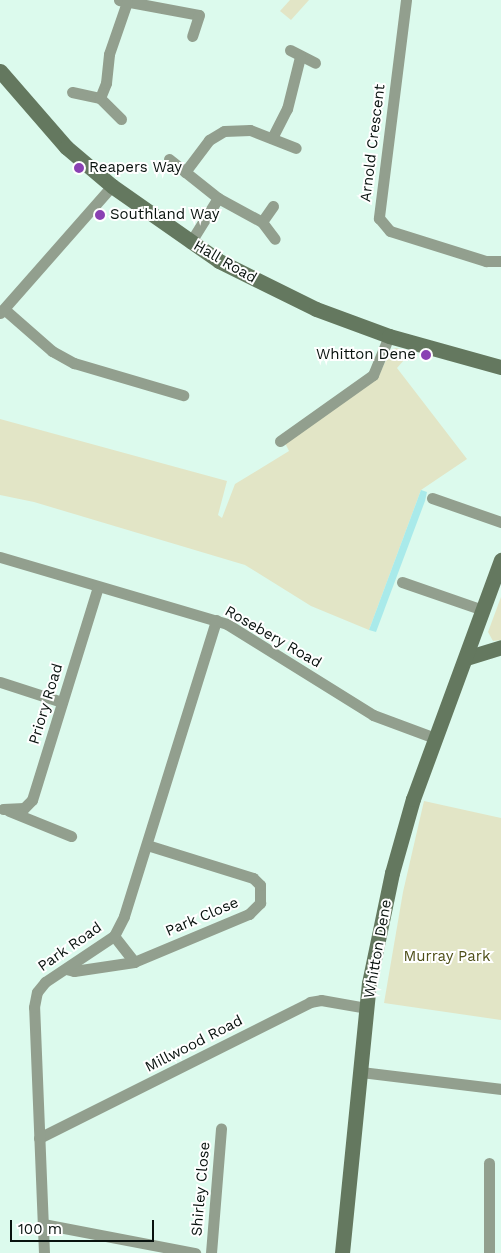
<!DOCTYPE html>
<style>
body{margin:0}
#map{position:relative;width:501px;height:1253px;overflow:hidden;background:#dcfaed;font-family:"Work Sans",sans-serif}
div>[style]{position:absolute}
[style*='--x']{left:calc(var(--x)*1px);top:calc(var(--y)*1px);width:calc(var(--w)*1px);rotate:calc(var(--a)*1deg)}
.green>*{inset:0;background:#e2e5c6}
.building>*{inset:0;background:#a9eaea}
.street>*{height:11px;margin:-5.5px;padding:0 5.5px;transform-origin:5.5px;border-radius:5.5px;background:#929f8e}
.secondary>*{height:15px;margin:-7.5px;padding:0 7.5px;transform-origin:7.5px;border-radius:7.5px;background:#64785f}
.dots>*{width:14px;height:14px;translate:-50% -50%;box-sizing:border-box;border:2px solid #fff;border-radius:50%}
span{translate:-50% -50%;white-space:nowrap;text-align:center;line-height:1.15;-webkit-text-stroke:4px #fff;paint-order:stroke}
.street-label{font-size:15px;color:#08120e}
.poi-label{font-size:15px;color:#08120e}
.left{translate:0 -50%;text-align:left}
.right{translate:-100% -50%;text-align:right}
.park-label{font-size:15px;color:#4d4e16}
.scale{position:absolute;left:10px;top:1220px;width:144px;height:22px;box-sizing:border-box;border:2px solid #08120e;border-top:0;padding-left:6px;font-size:15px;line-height:18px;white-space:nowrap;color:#08120e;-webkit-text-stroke:4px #fff;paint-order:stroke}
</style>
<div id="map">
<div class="green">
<div style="clip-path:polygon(290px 0,309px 0,291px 20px,280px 11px)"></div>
<div style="clip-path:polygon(396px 348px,411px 352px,397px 368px,467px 459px,421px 490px,369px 630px,311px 606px,245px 565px,34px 502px,0 495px,0 419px,227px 481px,218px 515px,222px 518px,235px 484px,289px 451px,285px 443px,377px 379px,391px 350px)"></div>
<div style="clip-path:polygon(501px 597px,501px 640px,493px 641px,488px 632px)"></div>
<div style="clip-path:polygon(424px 801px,501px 818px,501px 1020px,384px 1003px,403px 892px)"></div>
</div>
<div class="building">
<div style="clip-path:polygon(421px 490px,427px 492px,425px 501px,376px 632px,369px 630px)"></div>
</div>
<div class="street">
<div style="--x:119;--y:0;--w:81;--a:10.6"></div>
<div style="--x:199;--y:15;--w:22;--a:108"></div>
<div style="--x:406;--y:0;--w:220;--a:97.1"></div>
<div style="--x:379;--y:218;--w:17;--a:50"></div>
<div style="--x:390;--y:231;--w:101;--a:17.4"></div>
<div style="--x:486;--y:261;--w:15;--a:0"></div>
<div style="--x:290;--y:50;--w:28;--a:27"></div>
<div style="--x:72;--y:92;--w:29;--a:12"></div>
<div style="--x:121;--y:119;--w:30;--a:-135"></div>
<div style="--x:100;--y:98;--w:16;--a:-68"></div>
<div style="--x:106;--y:83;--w:29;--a:-84"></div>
<div style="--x:109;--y:54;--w:55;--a:-70.9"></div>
<div style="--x:272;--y:138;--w:33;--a:-63"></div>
<div style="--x:287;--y:109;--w:54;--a:-76"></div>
<div style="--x:169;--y:159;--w:63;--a:38.5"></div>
<div style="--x:218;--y:198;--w:50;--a:28.6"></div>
<div style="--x:185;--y:172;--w:40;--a:-53"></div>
<div style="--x:209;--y:140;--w:17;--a:-31"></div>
<div style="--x:224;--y:131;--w:26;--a:-2"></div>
<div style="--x:250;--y:130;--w:49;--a:21.4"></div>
<div style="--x:273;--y:206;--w:19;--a:125"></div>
<div style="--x:262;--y:222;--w:21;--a:53"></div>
<div style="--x:190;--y:243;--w:53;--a:-58.1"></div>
<div style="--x:4;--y:309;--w:64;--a:41.2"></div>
<div style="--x:52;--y:351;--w:25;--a:29"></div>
<div style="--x:74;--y:363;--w:114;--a:16.4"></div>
<div style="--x:0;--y:313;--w:169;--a:-48.6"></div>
<div style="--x:280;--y:441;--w:114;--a:-35.4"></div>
<div style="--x:373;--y:375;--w:42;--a:-67.7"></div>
<div style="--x:432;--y:498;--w:73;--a:19.2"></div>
<div style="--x:0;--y:557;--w:237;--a:16.4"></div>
<div style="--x:227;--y:624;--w:172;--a:31.9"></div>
<div style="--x:373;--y:715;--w:66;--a:20.4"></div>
<div style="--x:402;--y:582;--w:86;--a:19.1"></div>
<div style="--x:0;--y:682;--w:65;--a:17.9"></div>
<div style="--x:3;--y:809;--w:21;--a:-3"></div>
<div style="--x:24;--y:808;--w:11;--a:-45"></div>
<div style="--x:32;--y:800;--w:223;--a:-72.8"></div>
<div style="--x:9;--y:811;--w:67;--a:22"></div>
<div style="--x:114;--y:936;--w:33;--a:52"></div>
<div style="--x:134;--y:962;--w:125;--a:-22.7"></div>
<div style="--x:249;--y:914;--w:16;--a:-45"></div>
<div style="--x:260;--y:903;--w:18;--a:-90"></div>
<div style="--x:260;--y:885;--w:10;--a:-135"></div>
<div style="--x:253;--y:878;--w:111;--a:-162.7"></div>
<div style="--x:66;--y:969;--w:8;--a:14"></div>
<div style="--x:74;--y:971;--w:61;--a:-8.5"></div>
<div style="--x:361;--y:1072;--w:141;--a:6.9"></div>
<div style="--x:39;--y:1138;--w:303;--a:-26.6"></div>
<div style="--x:310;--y:1002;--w:11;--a:-10"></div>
<div style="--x:321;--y:1000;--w:47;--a:9.9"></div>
<div style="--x:489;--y:1163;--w:90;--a:90"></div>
<div style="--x:43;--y:1224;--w:155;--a:10.8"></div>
<div style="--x:44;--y:1253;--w:246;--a:-92.3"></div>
<div style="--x:34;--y:1007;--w:15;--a:-79"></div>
<div style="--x:37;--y:992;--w:13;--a:-51"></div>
<div style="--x:45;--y:982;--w:83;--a:-33.7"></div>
<div style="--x:114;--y:936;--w:22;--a:-63"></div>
<div style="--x:124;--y:916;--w:310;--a:-72.7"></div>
<div style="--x:211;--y:1253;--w:125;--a:-85.4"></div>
</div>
<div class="secondary">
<div style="--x:0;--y:71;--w:101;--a:49"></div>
<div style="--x:66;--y:147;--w:60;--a:40.3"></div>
<div style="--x:112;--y:186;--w:131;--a:35"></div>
<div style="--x:219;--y:261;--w:108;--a:26.3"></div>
<div style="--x:316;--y:309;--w:78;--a:20.3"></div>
<div style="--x:389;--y:336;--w:116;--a:15.5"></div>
<div style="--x:466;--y:658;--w:37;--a:-17"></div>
<div style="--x:342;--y:1253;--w:271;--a:-84.3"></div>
<div style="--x:369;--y:983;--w:112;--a:-78.2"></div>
<div style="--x:392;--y:873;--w:77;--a:-74.2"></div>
<div style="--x:413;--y:799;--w:255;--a:-69.8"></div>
</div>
<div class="dots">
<div style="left:79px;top:168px;background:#8a41b3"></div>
<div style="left:100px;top:215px;background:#8a41b3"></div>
<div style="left:426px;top:355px;background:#8a41b3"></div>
</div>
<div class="street-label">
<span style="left:373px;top:143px;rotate:-83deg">Arnold Crescent</span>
<span style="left:225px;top:262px;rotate:30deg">Hall Road</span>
<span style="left:273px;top:637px;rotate:30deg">Rosebery Road</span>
<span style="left:46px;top:704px;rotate:-73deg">Priory Road</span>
<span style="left:202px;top:917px;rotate:-23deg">Park Close</span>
<span style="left:70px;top:947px;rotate:-35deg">Park Road</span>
<span style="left:378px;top:949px;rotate:-80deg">Whitton Dene</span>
<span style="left:194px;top:1044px;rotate:-27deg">Millwood Road</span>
<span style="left:201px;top:1189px;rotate:-85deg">Shirley Close</span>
</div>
<div class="poi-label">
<span class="left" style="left:89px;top:168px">Reapers Way</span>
<span class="left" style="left:110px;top:215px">Southland Way</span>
<span class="right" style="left:416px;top:355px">Whitton Dene</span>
</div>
<div class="park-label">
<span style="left:447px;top:957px">Murray Park</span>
</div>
<div class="scale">100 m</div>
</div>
